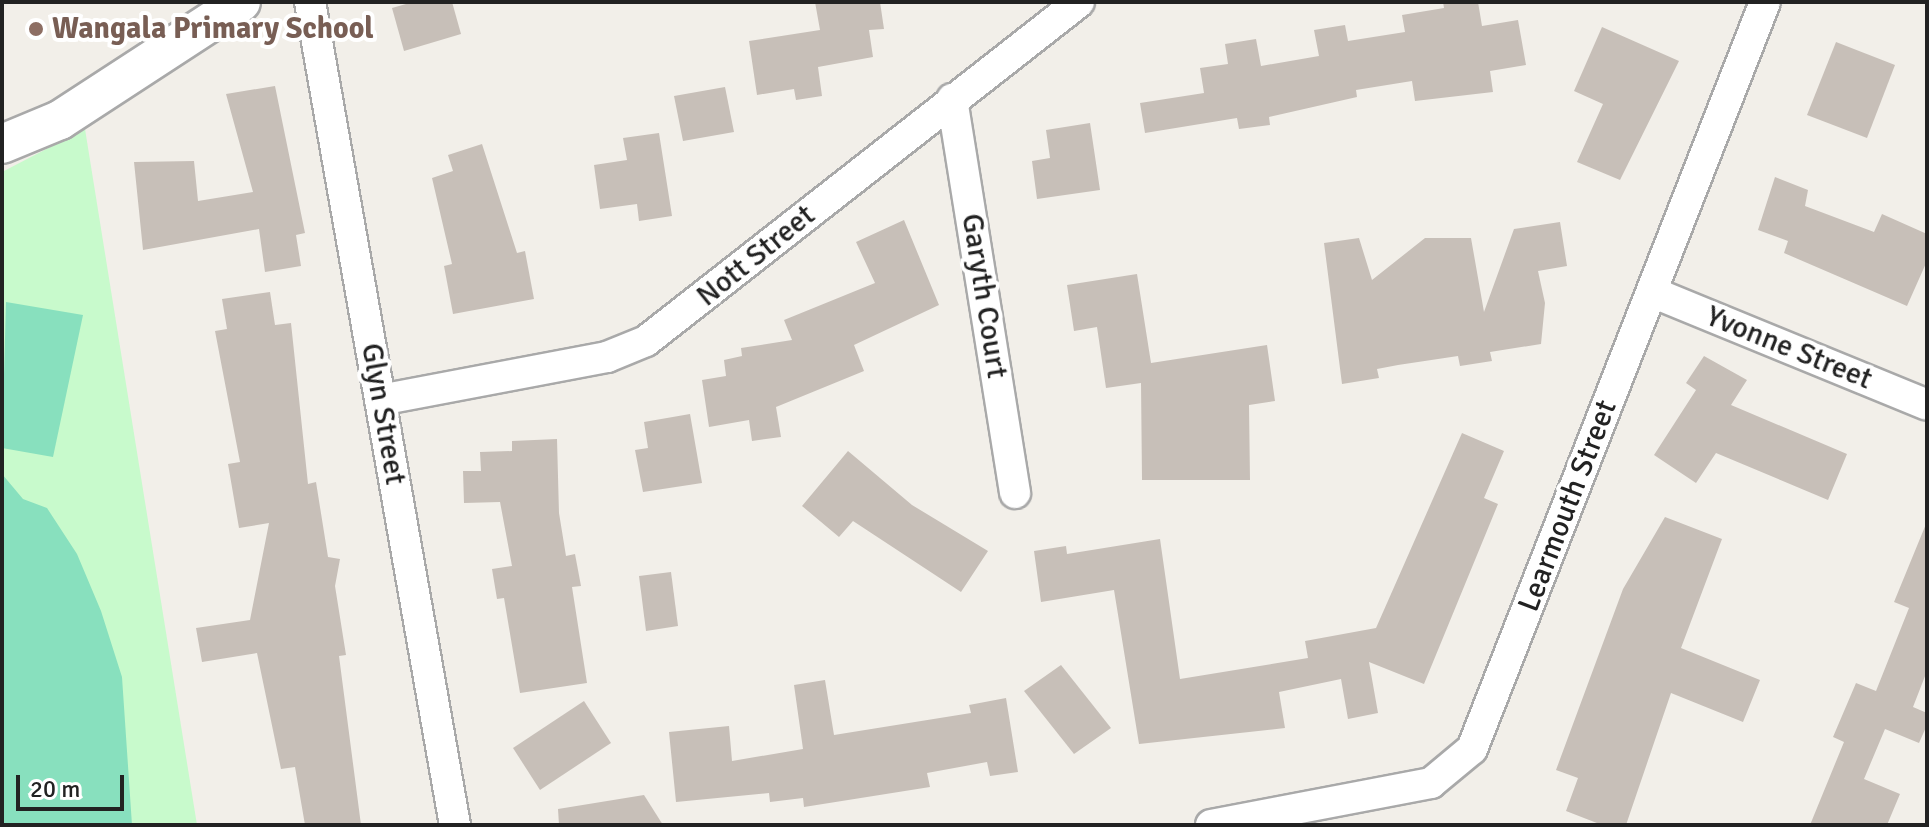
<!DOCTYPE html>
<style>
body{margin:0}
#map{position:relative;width:1929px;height:827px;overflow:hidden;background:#f2efe9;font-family:Signika,sans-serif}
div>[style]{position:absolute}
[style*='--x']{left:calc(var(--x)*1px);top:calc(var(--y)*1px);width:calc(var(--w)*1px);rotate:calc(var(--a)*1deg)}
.park>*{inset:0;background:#c8facc}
.pitch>*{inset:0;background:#88e0be}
.building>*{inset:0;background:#c7bfb8}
.roads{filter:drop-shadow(2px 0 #a9a9a9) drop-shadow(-2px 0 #a9a9a9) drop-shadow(0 2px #a9a9a9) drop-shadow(0 -2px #a9a9a9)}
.minor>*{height:30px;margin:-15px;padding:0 15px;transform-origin:15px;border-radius:15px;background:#fff}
.tertiary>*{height:38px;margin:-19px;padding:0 19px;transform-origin:19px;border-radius:19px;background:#fff}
.dots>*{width:22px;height:22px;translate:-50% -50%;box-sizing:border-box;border:4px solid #fff;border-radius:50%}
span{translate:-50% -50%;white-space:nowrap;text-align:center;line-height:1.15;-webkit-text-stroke:8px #fff;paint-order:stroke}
.education-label{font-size:30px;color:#785e54;font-weight:700}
.left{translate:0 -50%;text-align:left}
.street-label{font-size:30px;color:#222}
.frame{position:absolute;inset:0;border:4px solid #222;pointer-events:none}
.scale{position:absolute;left:16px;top:775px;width:108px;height:36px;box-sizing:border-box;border:4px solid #222;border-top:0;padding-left:10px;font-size:24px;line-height:28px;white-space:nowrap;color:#222;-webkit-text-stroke:6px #fff;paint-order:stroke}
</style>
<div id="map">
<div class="park">
<div style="clip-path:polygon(85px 129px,197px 825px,2px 825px,2px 172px)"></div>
</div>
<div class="pitch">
<div style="clip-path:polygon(6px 302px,83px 315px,53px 457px,2px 448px)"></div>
<div style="clip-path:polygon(2px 474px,23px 499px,47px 508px,77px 554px,101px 611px,122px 677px,132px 825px,2px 825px)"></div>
</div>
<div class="building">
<div style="clip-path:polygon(413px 2px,452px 2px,461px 34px,404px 51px,392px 8px)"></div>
<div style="clip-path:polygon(815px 2px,880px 2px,884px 29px,869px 30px,873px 57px,818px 67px,822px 96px,796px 100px,794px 89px,757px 95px,749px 41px,820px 30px)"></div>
<div style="clip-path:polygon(1443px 2px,1478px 2px,1482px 26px,1518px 20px,1526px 65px,1490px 71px,1493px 92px,1415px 101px,1412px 81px,1356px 90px,1357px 97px,1269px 117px,1270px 125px,1239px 129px,1237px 118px,1145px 133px,1140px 103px,1204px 93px,1200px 68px,1228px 64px,1225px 44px,1256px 39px,1261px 66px,1319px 56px,1314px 30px,1345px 25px,1348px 41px,1405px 32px,1402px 15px,1444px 8px)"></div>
<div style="clip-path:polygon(1602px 27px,1679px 61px,1620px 180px,1577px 162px,1603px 104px,1574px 91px)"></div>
<div style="clip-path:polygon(1836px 42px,1895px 65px,1867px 138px,1807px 115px)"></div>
<div style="clip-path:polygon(275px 86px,305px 233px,296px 235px,301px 266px,265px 272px,259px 229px,143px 250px,134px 162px,194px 161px,198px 201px,253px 192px,226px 94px)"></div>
<div style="clip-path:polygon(725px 87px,734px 132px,683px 141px,674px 96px)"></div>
<div style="clip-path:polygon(1090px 123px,1100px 190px,1037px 199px,1032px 161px,1050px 158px,1046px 130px)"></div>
<div style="clip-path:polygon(659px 133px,672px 216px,639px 221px,637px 204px,600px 209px,594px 165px,627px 160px,623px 138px)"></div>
<div style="clip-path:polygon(482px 144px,517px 253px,525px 251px,534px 299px,453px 314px,444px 266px,452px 264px,432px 178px,453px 171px,448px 155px)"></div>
<div style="clip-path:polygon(1775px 177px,1808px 190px,1805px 206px,1874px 232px,1882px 214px,1927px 234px,1927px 261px,1907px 306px,1784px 253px,1788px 241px,1758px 230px)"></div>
<div style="clip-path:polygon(904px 220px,939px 305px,854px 345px,864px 371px,776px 407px,781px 437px,752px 441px,749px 420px,709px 427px,702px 380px,726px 376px,724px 360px,742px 356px,741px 348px,792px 340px,784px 320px,875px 283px,856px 242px)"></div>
<div style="clip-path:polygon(1560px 222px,1567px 266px,1538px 271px,1545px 303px,1541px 344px,1490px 352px,1492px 361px,1460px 366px,1458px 356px,1398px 365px,1377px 369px,1379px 378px,1342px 384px,1324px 243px,1359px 238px,1372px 280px,1425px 238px,1471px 238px,1484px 312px,1514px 229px)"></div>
<div style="clip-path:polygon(1137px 274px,1151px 363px,1267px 345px,1275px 401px,1249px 405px,1250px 480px,1142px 480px,1141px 383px,1106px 388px,1097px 327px,1074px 331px,1067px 285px)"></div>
<div style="clip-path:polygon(270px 292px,275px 325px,291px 323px,308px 484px,316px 482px,328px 557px,340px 559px,335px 586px,346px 655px,339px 656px,361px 825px,305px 825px,295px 767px,281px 769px,257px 653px,202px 662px,196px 628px,250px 620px,269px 523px,239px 528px,228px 464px,240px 462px,215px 331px,227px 329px,222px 299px)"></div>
<div style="clip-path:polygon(1704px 356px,1747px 380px,1731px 405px,1847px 454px,1828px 500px,1716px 453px,1696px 483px,1654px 455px,1696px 390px,1686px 383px)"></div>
<div style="clip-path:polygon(690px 414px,702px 483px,643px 492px,635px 450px,648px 448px,644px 422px)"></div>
<div style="clip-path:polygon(1462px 433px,1504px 451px,1484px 498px,1498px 504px,1424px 684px,1369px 662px,1378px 713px,1348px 719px,1341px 679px,1279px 692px,1285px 728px,1139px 744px,1114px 590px,1041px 602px,1034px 551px,1066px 546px,1067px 554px,1160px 539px,1180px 679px,1308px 658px,1305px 641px,1376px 628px)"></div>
<div style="clip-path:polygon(557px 439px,559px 513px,566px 556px,575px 554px,581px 586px,572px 587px,587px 683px,520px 693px,504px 598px,497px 599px,492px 569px,512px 566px,500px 502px,464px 503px,463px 471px,481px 471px,480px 452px,512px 451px,512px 441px)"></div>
<div style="clip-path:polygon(848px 451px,912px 505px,988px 551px,961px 592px,853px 521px,839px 537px,802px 506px)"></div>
<div style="clip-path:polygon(1665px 517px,1722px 539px,1681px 648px,1760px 680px,1743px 722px,1671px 693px,1626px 825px,1602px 825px,1566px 811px,1578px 778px,1556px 770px,1623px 589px)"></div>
<div style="clip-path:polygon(1926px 524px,1927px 671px,1913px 707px,1927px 713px,1927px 725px,1919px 743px,1885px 729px,1864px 779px,1900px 794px,1887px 825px,1810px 825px,1844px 742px,1833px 737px,1856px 683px,1876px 691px,1909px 608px,1894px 602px)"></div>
<div style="clip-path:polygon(671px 572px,678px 626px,646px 631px,639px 576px)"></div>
<div style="clip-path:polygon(1061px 665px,1111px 728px,1074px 754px,1024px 691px)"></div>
<div style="clip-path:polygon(825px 680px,834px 735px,971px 713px,969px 705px,1006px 698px,1018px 772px,990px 776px,987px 762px,927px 773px,930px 787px,804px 807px,803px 798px,770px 802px,769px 793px,676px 802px,669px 732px,729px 726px,732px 761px,803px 749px,794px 685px)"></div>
<div style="clip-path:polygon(584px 701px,611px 743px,540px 790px,513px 748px)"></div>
<div style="clip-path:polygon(644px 795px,663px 825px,559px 825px,558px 809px)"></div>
</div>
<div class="roads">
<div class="minor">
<div style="--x:310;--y:2;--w:836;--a:80.01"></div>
<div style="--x:952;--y:99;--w:399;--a:80.9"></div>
<div style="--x:1652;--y:292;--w:297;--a:22.3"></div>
<div style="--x:380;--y:400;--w:231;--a:-10.7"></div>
<div style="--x:607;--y:357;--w:42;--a:-22.3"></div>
<div style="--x:646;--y:341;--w:550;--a:-38.06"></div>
<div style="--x:1211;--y:825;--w:224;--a:-10.8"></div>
<div style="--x:1431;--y:783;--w:53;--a:-39.7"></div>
<div style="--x:1472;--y:749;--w:802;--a:-68.58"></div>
</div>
<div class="tertiary">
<div style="--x:2;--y:144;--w:63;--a:-22.5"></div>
<div style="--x:60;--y:120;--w:216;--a:-33.1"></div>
</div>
</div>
<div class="dots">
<div style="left:36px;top:29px;background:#8d6e63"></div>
</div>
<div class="education-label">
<span class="left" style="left:52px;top:29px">Wangala Primary School</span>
</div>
<div class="street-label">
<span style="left:756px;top:256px;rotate:-39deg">Nott Street</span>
<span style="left:984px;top:296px;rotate:81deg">Garyth Court</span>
<span style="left:1789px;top:348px;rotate:22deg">Yvonne Street</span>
<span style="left:383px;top:414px;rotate:80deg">Glyn Street</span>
<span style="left:1568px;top:506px;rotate:-69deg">Learmouth Street</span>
</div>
<div class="frame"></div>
<div class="scale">20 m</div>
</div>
